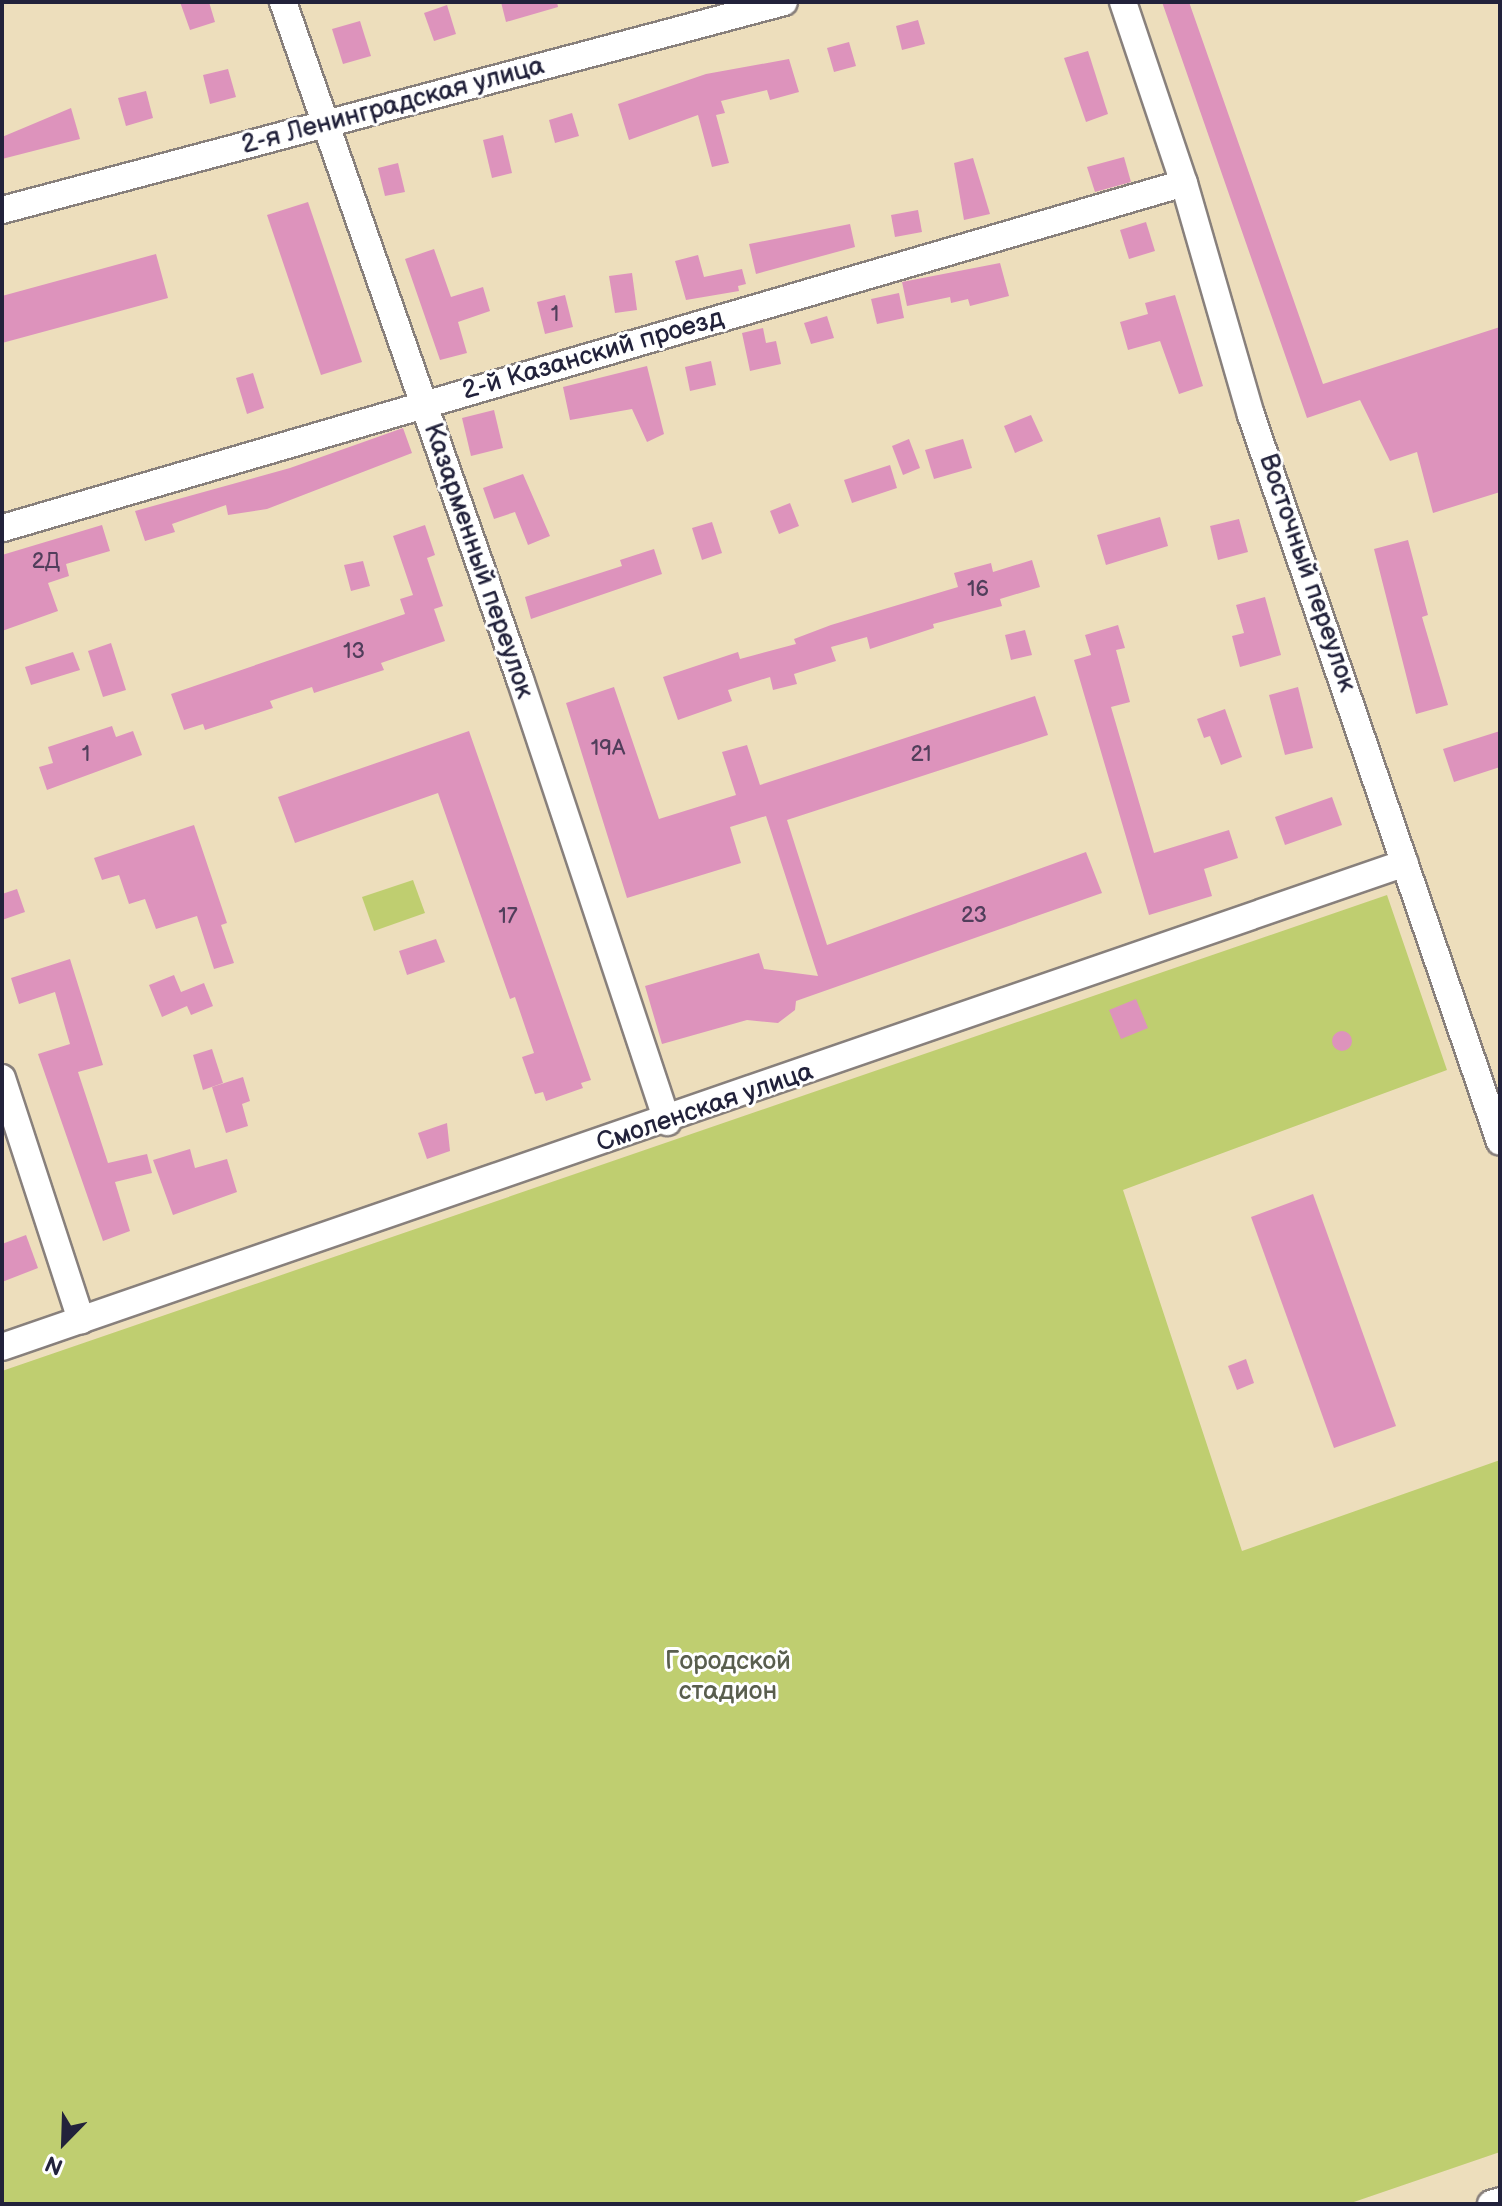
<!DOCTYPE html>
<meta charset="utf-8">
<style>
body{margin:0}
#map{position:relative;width:1502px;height:2206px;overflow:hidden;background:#eddebc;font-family:"Balsamiq Sans",sans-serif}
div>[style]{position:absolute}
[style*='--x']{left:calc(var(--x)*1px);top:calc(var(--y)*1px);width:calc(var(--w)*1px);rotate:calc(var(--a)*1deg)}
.green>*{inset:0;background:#bfce70}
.building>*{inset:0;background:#dd93bc}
.round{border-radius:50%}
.roads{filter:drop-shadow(2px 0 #88807c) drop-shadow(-2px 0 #88807c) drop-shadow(0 2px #88807c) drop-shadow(0 -2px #88807c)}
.street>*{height:26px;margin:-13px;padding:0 13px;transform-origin:13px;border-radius:13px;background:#fff}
span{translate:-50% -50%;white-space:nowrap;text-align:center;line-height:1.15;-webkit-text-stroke:6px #fff;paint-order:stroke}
.number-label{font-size:22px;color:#513e5b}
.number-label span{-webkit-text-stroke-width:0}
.street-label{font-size:26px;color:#22223b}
.park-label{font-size:26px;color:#595e4e}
.frame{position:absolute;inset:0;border:4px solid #22223b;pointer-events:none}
.north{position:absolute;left:24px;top:2102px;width:80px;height:80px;-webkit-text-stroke:6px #fff;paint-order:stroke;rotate:203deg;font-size:22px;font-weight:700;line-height:32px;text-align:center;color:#22223b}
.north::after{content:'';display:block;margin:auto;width:28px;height:36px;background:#22223b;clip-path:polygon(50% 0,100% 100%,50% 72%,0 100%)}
</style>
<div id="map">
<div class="green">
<div style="clip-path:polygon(413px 880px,425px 913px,374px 931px,362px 897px)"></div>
<div style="clip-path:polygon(1387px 895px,1447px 1070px,1123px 1190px,1242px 1551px,1500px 1460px,1500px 2152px,1348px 2204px,2px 2204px,2px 1371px)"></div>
</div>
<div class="building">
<div style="clip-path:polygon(180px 2px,209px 2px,215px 22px,190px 30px)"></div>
<div style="clip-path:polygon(501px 2px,557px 2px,558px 7px,506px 22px)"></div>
<div style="clip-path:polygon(1162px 2px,1189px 2px,1323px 384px,1500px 327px,1500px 492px,1433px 513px,1417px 452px,1390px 461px,1360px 400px,1307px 418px)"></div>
<div style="clip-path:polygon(447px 5px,456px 34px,434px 41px,424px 13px)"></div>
<div style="clip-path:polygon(918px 20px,925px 44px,902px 50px,896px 26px)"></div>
<div style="clip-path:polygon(360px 21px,371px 56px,343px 64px,332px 29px)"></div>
<div style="clip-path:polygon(849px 42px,856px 66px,834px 72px,827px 48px)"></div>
<div style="clip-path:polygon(1088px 51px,1108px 114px,1086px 122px,1064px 58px)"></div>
<div style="clip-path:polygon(789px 59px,799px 92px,770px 100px,767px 90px,721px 101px,725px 113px,716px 115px,729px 163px,712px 167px,698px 115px,629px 140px,618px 104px,706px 74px)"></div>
<div style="clip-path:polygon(228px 69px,236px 97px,210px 104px,203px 75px)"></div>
<div style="clip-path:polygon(146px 91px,153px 118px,126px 126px,118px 98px)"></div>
<div style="clip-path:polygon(71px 108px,80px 139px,2px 159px,2px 137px)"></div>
<div style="clip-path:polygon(572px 113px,579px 136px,555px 143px,549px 120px)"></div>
<div style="clip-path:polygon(503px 135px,512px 173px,492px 178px,483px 140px)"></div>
<div style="clip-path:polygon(1124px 157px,1131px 182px,1095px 192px,1087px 167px)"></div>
<div style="clip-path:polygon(973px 158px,990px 214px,964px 220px,954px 163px)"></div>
<div style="clip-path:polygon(398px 163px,405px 192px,385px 196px,378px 168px)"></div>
<div style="clip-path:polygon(308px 202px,362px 362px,321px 375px,267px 215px)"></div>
<div style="clip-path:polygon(918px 210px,922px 232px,895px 237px,891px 215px)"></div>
<div style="clip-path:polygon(1146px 222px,1155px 251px,1129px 259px,1120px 230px)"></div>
<div style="clip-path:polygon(850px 224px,855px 247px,756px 274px,749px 244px)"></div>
<div style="clip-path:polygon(434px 249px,451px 297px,483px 287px,490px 311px,458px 322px,467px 353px,440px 360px,405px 259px)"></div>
<div style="clip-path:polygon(156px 254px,168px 298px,2px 343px,2px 296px)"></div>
<div style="clip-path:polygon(698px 255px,704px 277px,742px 269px,746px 284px,738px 286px,739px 291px,686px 300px,675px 261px)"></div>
<div style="clip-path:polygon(1000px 263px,1009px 296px,970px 306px,968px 299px,951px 303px,950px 297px,907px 306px,902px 282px)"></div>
<div style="clip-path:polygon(632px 273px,637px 310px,615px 313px,609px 276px)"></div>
<div style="clip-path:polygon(899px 293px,904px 318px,877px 324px,871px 299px)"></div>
<div style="clip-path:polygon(565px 295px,573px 327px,545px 334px,537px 302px)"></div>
<div style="clip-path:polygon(1175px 295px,1203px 386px,1179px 394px,1160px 341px,1128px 350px,1120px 322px,1148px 314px,1145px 303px)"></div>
<div style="clip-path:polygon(827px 316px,834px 338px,811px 344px,804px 323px)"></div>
<div style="clip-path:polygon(763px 328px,766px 343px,776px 341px,781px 364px,750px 371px,742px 333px)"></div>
<div style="clip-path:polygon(711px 361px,716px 385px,690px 391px,685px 367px)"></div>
<div style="clip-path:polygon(647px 366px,664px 434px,647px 442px,632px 409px,570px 420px,563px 387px)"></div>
<div style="clip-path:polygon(253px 373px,264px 408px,247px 414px,236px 378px)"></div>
<div style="clip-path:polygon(494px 410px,503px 448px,471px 456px,462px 418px)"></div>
<div style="clip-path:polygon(1031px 415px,1043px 441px,1015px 453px,1004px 426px)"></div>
<div style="clip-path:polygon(403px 428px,412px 453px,267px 509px,228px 515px,226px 505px,172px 524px,175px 532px,145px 541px,135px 511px,290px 468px)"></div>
<div style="clip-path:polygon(909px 439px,920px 468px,903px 475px,892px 446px)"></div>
<div style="clip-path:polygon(963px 439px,972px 468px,934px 479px,925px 450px)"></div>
<div style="clip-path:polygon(890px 465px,897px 488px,852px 503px,844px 480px)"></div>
<div style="clip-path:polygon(523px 474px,550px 536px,528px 545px,515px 512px,494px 519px,483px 488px)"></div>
<div style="clip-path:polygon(790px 503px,799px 526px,779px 534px,770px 511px)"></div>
<div style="clip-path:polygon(1160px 517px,1168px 546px,1106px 565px,1097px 535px)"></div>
<div style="clip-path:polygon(1239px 519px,1248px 552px,1218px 560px,1210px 526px)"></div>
<div style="clip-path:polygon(712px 522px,722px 553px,702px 560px,692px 528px)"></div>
<div style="clip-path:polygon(102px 525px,110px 551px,66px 564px,69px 576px,48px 583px,58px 611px,2px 631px,2px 555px)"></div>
<div style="clip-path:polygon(425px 525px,435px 555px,427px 558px,443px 606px,434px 609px,445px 641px,381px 663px,384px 670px,314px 693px,312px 687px,270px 701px,273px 708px,205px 730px,203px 724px,184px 730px,171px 694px,405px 614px,400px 599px,413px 595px,393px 536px)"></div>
<div style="clip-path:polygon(1408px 540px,1428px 615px,1422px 617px,1448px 705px,1416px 714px,1374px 549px)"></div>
<div style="clip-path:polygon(654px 549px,662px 574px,531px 619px,525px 597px,622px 566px,620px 560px)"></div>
<div style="clip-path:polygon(1032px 560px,1040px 587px,1000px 599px,1002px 606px,933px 624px,934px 628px,870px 649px,867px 637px,831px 647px,836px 661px,794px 674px,797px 684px,773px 690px,770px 677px,728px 690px,732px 701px,678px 720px,663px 677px,738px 652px,740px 659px,796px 644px,794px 639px,831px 625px,958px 587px,954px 573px,991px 563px,993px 572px)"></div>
<div style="clip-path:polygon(363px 561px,370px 586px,351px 591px,344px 565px)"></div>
<div style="clip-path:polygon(1265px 597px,1281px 655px,1240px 667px,1232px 636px,1244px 633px,1236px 605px)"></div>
<div style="clip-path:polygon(1118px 625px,1125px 648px,1116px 650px,1130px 702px,1111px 707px,1154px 853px,1229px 830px,1238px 858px,1204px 869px,1212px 896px,1149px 915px,1074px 660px,1091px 655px,1085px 635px)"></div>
<div style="clip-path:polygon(1025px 630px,1032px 655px,1011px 660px,1005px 635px)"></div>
<div style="clip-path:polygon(111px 643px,126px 690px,103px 697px,88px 651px)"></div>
<div style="clip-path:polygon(73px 652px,80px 670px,31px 685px,25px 667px)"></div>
<div style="clip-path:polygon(614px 687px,659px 819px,736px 795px,722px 752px,747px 745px,760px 785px,1035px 696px,1048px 735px,787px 820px,827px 945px,1086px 852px,1102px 893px,796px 1001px,795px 1010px,778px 1023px,747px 1020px,662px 1044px,645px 986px,759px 953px,764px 969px,818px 976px,766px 816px,730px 827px,741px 863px,627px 898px,566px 703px)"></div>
<div style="clip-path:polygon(1298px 687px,1313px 748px,1285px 755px,1269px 695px)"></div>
<div style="clip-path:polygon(1225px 709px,1242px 757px,1221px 765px,1210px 736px,1204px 738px,1197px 719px)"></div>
<div style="clip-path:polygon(112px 726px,116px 737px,133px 731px,142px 755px,47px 790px,39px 767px,53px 763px,48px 747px)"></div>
<div style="clip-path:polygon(469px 731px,591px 1080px,581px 1083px,583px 1088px,546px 1101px,543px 1092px,535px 1094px,522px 1057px,534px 1053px,515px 997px,510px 999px,438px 793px,295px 843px,278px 797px)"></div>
<div style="clip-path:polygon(1500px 731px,1500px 767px,1454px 782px,1443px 749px)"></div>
<div style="clip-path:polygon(1332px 797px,1342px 825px,1285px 845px,1275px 817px)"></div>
<div style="clip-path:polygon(194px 825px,227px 923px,221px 925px,234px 963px,214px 969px,197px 916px,156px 929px,145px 899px,129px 904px,119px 875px,102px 880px,94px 858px)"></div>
<div style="clip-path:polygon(17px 889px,25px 912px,2px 920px,2px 894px)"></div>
<div style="clip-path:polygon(436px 939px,445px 962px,407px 975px,399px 951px)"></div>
<div style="clip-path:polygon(70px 959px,103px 1065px,78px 1072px,108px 1163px,147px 1154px,152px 1173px,115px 1182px,130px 1231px,103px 1241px,38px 1054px,70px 1044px,55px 992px,19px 1004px,11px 978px)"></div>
<div style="clip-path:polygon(174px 975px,181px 992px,204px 983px,213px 1006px,191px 1015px,187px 1006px,162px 1017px,149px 985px)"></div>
<div style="clip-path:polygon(1136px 999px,1148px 1028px,1121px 1039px,1109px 1010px)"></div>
<div class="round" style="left:1332px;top:1031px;width:20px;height:20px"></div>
<div style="clip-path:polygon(212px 1049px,223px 1083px,203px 1090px,193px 1055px)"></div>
<div style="clip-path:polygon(243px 1077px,250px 1101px,242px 1104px,248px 1126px,226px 1133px,212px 1087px)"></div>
<div style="clip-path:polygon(447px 1123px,450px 1151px,427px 1159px,418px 1133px)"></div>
<div style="clip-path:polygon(190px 1149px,195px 1168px,227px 1159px,237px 1192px,173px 1215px,153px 1160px)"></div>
<div style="clip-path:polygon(1313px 1194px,1396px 1426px,1334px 1448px,1251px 1217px)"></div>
<div style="clip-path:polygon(26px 1235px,38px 1268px,2px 1282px,2px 1244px)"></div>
<div style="clip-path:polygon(1246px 1359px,1254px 1383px,1237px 1390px,1228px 1366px)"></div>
</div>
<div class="roads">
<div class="street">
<div style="--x:283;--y:2;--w:717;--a:70.71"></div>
<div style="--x:520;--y:679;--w:467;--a:71.6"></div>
<div style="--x:1123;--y:2;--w:191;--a:71.4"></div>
<div style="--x:1184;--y:183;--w:241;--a:73.9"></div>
<div style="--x:1251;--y:415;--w:768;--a:71.09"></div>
<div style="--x:2;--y:210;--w:809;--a:-14.89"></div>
<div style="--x:3;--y:528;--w:1230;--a:-16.28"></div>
<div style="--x:2;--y:1078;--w:255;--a:71.9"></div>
<div style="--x:2;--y:1347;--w:1484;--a:-19.03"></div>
<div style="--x:1491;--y:2204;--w:9;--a:-18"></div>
</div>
</div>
<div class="number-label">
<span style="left:555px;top:315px">1</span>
<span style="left:46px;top:562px">2Д</span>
<span style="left:978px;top:590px">16</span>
<span style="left:354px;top:652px">13</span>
<span style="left:608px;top:749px">19А</span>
<span style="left:86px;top:755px">1</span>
<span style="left:921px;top:755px">21</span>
<span style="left:974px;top:916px">23</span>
<span style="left:508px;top:917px">17</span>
</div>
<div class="street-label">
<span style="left:393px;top:106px;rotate:-15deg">2-я Ленинградская улица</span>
<span style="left:593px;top:355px;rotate:-16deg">2-й Казанский проезд</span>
<span style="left:478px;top:561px;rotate:71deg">Казарменный переулок</span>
<span style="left:1307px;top:573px;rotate:71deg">Восточный переулок</span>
<span style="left:705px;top:1108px;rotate:-19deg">Смоленская улица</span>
</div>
<div class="park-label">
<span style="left:728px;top:1677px">Городской<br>стадион</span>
</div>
<div class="frame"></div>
<div class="north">N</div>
</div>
